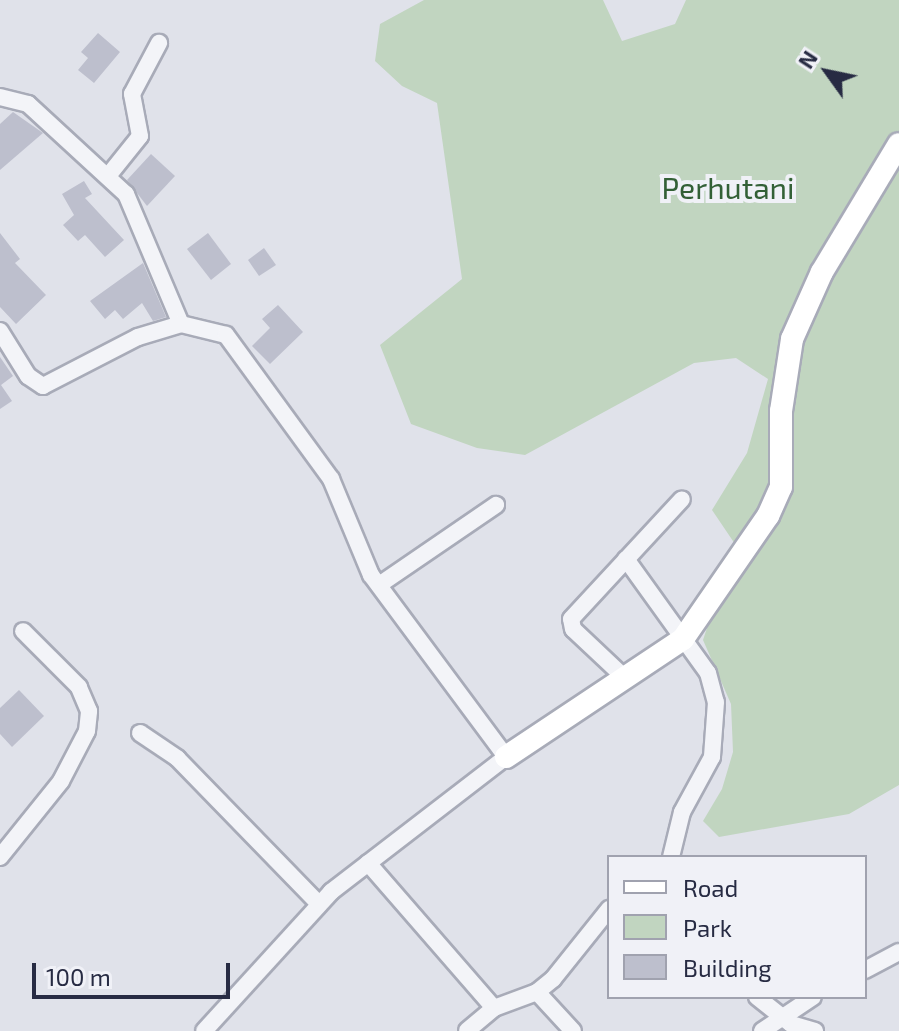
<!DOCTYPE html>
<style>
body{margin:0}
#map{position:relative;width:899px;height:1031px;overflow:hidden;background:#e0e2ea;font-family:"Exo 2",sans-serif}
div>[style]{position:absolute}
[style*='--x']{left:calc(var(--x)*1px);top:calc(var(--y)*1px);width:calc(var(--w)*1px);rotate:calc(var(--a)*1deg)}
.green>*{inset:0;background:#c1d5c0}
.building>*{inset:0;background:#bdbfcd}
.roads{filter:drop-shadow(2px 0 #a8abb8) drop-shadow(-2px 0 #a8abb8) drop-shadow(0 2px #a8abb8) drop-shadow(0 -2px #a8abb8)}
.minor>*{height:16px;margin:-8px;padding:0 8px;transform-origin:8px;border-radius:8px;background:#f3f4f8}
.secondary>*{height:22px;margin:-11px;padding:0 11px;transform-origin:11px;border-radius:11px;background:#fff}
span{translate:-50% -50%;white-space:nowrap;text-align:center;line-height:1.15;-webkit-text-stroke:8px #f0f1f7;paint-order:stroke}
.park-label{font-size:30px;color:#336036}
.legend{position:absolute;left:607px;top:855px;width:260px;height:144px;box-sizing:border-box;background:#f0f1f7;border:2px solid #a0a2af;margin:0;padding:10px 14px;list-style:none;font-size:24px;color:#272b43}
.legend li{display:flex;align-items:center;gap:16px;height:40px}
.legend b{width:40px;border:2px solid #a0a2af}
.north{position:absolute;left:787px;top:32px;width:80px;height:80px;-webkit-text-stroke:6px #f0f1f7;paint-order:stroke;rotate:303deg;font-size:22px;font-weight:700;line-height:32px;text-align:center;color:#272b43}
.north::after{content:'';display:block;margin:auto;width:28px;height:36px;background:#272b43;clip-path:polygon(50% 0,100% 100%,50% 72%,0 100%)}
.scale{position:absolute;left:32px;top:963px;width:198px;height:36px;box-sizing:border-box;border:4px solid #272b43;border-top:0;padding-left:10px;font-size:24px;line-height:28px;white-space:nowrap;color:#272b43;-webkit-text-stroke:6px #f0f1f7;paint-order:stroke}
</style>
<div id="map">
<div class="green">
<div style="clip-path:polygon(424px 0,603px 0,622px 41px,675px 24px,686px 0,899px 0,899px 785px,849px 814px,719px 837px,703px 821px,722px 789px,733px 752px,731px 704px,703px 640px,735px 544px,712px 510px,747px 453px,768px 379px,736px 358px,694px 363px,525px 455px,477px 448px,411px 424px,380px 345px,462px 279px,437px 103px,402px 86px,375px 61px,380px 24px)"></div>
</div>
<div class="building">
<div style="clip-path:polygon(98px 33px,120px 52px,94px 83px,78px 70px,88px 58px,81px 52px)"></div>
<div style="clip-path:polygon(13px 112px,43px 133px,0 170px,0 124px)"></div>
<div style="clip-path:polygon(151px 154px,175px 176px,147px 206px,127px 180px)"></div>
<div style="clip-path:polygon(84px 181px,92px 194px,85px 198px,124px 240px,105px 257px,85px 235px,78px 241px,63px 225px,74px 215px,62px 194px)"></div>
<div style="clip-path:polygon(0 233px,20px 259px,15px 263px,46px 295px,16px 324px,0 307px)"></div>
<div style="clip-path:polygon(208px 233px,231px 264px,211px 280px,187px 249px)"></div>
<div style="clip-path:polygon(264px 248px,276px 265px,259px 276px,248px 260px)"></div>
<div style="clip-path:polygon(143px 263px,166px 317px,153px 321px,142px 303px,123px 319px,115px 310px,105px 319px,90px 301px)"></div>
<div style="clip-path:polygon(278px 305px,303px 332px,270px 364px,252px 346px,270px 328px,262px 319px)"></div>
<div style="clip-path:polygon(0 357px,13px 376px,1px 385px,12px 401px,0 409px)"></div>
<div style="clip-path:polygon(19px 690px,44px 716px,12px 747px,0 734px,0 708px)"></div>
</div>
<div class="roads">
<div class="minor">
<div style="--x:0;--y:97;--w:29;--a:14"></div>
<div style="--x:28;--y:104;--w:133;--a:42.6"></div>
<div style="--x:126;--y:194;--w:141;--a:67.1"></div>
<div style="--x:108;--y:176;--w:51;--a:-51.3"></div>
<div style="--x:140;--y:136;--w:43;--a:-100.8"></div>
<div style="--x:132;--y:94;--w:58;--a:-62.1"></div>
<div style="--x:0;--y:331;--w:53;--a:58.1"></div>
<div style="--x:28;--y:376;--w:18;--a:34"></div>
<div style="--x:43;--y:386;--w:107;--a:-27.3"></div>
<div style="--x:138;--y:337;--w:45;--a:-16.8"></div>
<div style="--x:181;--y:324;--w:46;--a:13.7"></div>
<div style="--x:226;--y:335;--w:178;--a:53.9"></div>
<div style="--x:331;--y:479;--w:104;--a:67.4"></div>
<div style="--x:371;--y:575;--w:227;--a:53.4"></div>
<div style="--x:506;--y:757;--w:221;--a:142.4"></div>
<div style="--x:331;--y:892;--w:188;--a:132.4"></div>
<div style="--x:626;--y:559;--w:140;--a:54.3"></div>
<div style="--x:708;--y:673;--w:30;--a:75"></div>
<div style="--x:716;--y:702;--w:55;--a:94.2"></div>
<div style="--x:712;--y:757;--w:63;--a:118.6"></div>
<div style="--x:682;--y:812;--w:46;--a:103.7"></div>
<div style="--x:379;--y:585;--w:142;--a:-34.4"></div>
<div style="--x:625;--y:678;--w:71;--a:-136.7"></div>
<div style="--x:573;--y:629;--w:10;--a:-101"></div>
<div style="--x:571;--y:619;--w:163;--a:-47.2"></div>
<div style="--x:140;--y:733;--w:45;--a:34"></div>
<div style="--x:177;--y:758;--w:204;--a:45.8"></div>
<div style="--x:0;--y:857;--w:97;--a:-51.2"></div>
<div style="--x:61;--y:781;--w:56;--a:-62.5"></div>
<div style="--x:87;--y:731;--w:20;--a:-84"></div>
<div style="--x:89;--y:711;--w:26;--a:-113"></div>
<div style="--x:79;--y:687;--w:79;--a:-135"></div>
<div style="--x:368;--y:863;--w:192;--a:49"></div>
<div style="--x:494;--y:1008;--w:35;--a:140"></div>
<div style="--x:865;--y:970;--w:38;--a:-28"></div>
<div style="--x:537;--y:992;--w:53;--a:47.3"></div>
<div style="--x:757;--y:997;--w:43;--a:38.5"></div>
<div style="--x:791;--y:1024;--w:25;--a:16"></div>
<div style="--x:494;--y:1008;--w:46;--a:-20.4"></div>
<div style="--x:537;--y:992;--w:21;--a:-39"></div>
<div style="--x:553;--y:979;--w:90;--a:-51.3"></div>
<div style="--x:762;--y:1031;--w:61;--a:-33.7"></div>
</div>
<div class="secondary">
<div style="--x:506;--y:757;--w:213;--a:-33.7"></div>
<div style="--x:683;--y:639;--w:150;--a:-55.4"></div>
<div style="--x:768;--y:516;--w:32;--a:-66"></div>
<div style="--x:781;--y:487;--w:76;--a:-90"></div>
<div style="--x:781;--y:411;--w:73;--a:-81.3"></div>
<div style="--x:792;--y:339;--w:73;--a:-65.9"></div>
<div style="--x:822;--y:272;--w:149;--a:-59"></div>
</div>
</div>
<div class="park-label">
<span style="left:728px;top:187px">Perhutani</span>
</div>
<ul class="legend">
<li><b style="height:10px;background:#fff"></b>Road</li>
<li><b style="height:22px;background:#c1d5c0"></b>Park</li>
<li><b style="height:22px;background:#bdbfcd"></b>Building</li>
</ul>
<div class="north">N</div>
<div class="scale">100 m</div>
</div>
